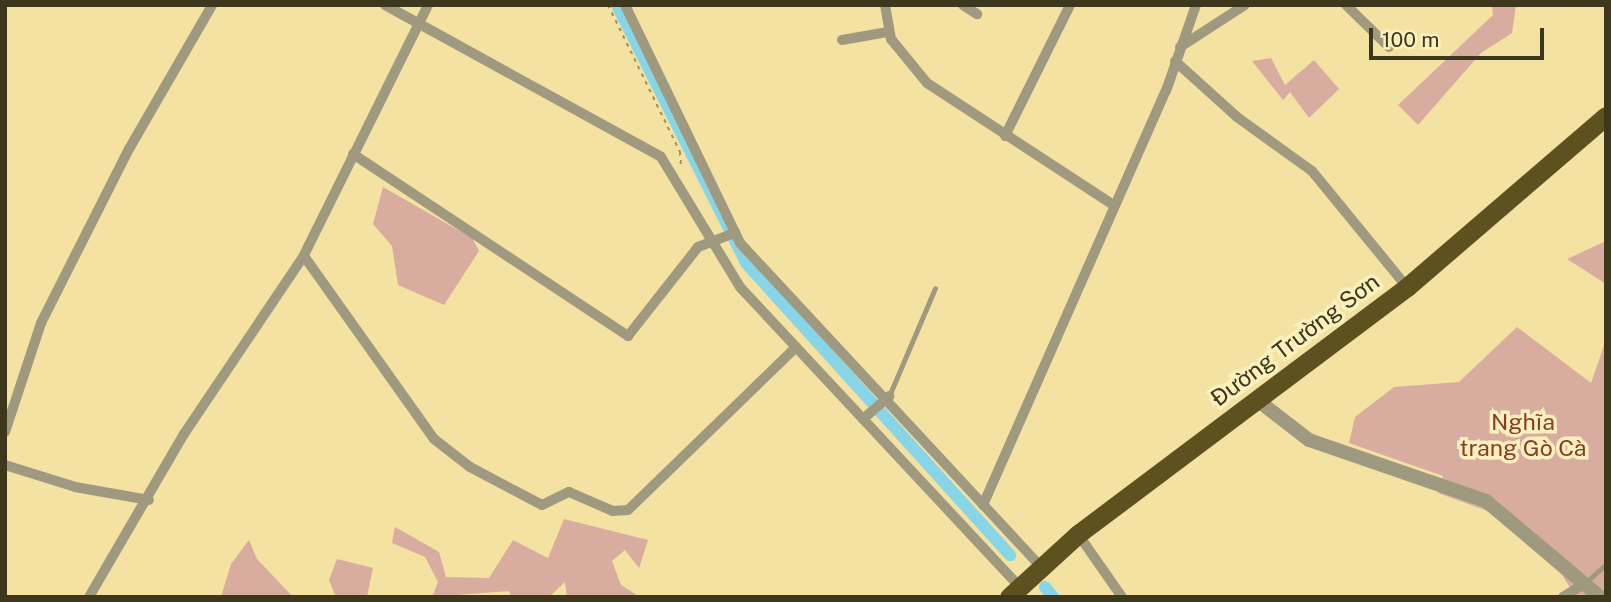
<!DOCTYPE html>
<meta charset="utf-8">
<style>
body{margin:0}
#map{position:relative;width:1611px;height:602px;overflow:hidden;background:#f3e2a2;font-family:"Public Sans",sans-serif}
div>[style]{position:absolute}
[style*='--x']{left:calc(var(--x)*1px);top:calc(var(--y)*1px);width:calc(var(--w)*1px);rotate:calc(var(--a)*1deg)}
.green>*{inset:0;background:#d9aca0}
.canal>*{height:12px;margin:-6px;padding:0 6px;transform-origin:6px;border-radius:6px;background:#88d5e8}
.path>*{height:2px;margin-top:-1px;transform-origin:0;background:repeating-linear-gradient(90deg,#9e9264 0 3.5px,transparent 0 8.5px)}
.service>*{height:5px;margin:-2.5px;padding:0 2.5px;transform-origin:2.5px;border-radius:2.5px;background:#9f997f}
.minor>*{height:10px;margin:-5px;padding:0 5px;transform-origin:5px;border-radius:5px;background:#9f997f}
.tertiary>*{height:14px;margin:-7px;padding:0 7px;transform-origin:7px;border-radius:7px;background:#9f997f}
.trunk>*{height:19px;margin:-9.5px;padding:0 9.5px;transform-origin:9.5px;border-radius:9.5px;background:#5d5120}
span{translate:-50% -50%;white-space:nowrap;text-align:center;line-height:1.15;-webkit-text-stroke:7px #fcf0bd;paint-order:stroke}
.street-label{font-size:23px;color:#3d371d}
.park-label{font-size:23px;color:#893c28}
.frame{position:absolute;inset:0;border:7px solid #3d371d;pointer-events:none}
.scale{position:absolute;left:1369px;top:28px;width:175px;height:32px;box-sizing:border-box;border:4px solid #3d371d;border-top:0;padding-left:9px;font-size:21px;line-height:24px;white-space:nowrap;color:#3d371d;-webkit-text-stroke:5px #fcf0bd;paint-order:stroke}
</style>
<div id="map">
<div class="green">
<div style="clip-path:polygon(1492px 5px,1516px 5px,1512px 33px,1481px 53px,1418px 125px,1398px 105px,1493px 15px)"></div>
<div style="clip-path:polygon(1271px 58px,1285px 85px,1314px 60px,1339px 89px,1309px 118px,1290px 92px,1283px 100px,1252px 61px)"></div>
<div style="clip-path:polygon(383px 187px,472px 238px,479px 251px,444px 305px,398px 285px,392px 246px,373px 224px)"></div>
<div style="clip-path:polygon(1606px 241px,1606px 284px,1567px 259px)"></div>
<div style="clip-path:polygon(1517px 327px,1591px 383px,1606px 340px,1606px 597px,1576px 597px,1562px 575px,1493px 513px,1438px 493px,1443px 476px,1349px 443px,1355px 417px,1394px 387px,1459px 382px)"></div>
<div style="clip-path:polygon(564px 519px,648px 540px,639px 568px,625px 550px,612px 561px,621px 585px,640px 597px,567px 597px,565px 582px,549px 597px,511px 597px,509px 591px,432px 597px,438px 582px,425px 557px,392px 543px,395px 527px,439px 552px,446px 577px,489px 578px,513px 540px,548px 558px)"></div>
<div style="clip-path:polygon(249px 540px,257px 559px,293px 597px,221px 597px,231px 564px)"></div>
<div style="clip-path:polygon(337px 559px,373px 568px,367px 597px,336px 597px,329px 580px)"></div>
</div>
<div class="canal">
<div style="--x:617;--y:5;--w:288;--a:63.4"></div>
<div style="--x:746;--y:263;--w:394;--a:47.9"></div>
<div style="--x:1045;--y:587;--w:13;--a:51"></div>
</div>
<div class="path">
<div style="--x:608;--y:5;--w:164;--a:63.9"></div>
<div style="--x:680;--y:152;--w:15;--a:86"></div>
</div>
<div class="service">
<div style="--x:889;--y:396;--w:117;--a:-66.9"></div>
<div style="--x:1585;--y:583;--w:28;--a:-42"></div>
</div>
<div class="minor">
<div style="--x:385;--y:5;--w:315;--a:28.8"></div>
<div style="--x:661;--y:157;--w:152;--a:58.7"></div>
<div style="--x:740;--y:287;--w:409;--a:47"></div>
<div style="--x:625;--y:5;--w:264;--a:64.2"></div>
<div style="--x:740;--y:243;--w:442;--a:47.1"></div>
<div style="--x:885;--y:5;--w:35;--a:80"></div>
<div style="--x:891;--y:39;--w:57;--a:50.7"></div>
<div style="--x:927;--y:83;--w:221;--a:33.2"></div>
<div style="--x:963;--y:5;--w:17;--a:33"></div>
<div style="--x:1346;--y:5;--w:60;--a:44.3"></div>
<div style="--x:842;--y:40;--w:47;--a:-9.9"></div>
<div style="--x:1180;--y:47;--w:77;--a:-32.9"></div>
<div style="--x:1175;--y:61;--w:84;--a:42.1"></div>
<div style="--x:1237;--y:117;--w:92;--a:35.8"></div>
<div style="--x:1312;--y:171;--w:150;--a:50.7"></div>
<div style="--x:1005;--y:136;--w:146;--a:-63.6"></div>
<div style="--x:353;--y:154;--w:330;--a:33.5"></div>
<div style="--x:628;--y:336;--w:113;--a:-51.8"></div>
<div style="--x:698;--y:247;--w:40;--a:-21"></div>
<div style="--x:304;--y:256;--w:224;--a:54.6"></div>
<div style="--x:434;--y:439;--w:46;--a:37.9"></div>
<div style="--x:470;--y:467;--w:81;--a:27.8"></div>
<div style="--x:542;--y:505;--w:30;--a:-26"></div>
<div style="--x:569;--y:492;--w:48;--a:23.4"></div>
<div style="--x:613;--y:511;--w:15;--a:-4"></div>
<div style="--x:628;--y:510;--w:234;--a:-44.1"></div>
<div style="--x:863;--y:419;--w:35;--a:-41"></div>
<div style="--x:5;--y:432;--w:115;--a:-71.7"></div>
<div style="--x:41;--y:323;--w:195;--a:-63.2"></div>
<div style="--x:129;--y:149;--w:166;--a:-60"></div>
<div style="--x:5;--y:465;--w:73;--a:17.4"></div>
<div style="--x:75;--y:487;--w:75;--a:10"></div>
<div style="--x:983;--y:505;--w:453;--a:-66.2"></div>
<div style="--x:1166;--y:91;--w:91;--a:-70.8"></div>
<div style="--x:1078;--y:534;--w:77;--a:55.1"></div>
<div style="--x:89;--y:597;--w:189;--a:-59.8"></div>
<div style="--x:184;--y:434;--w:213;--a:-56.1"></div>
<div style="--x:303;--y:257;--w:281;--a:-63.6"></div>
<div style="--x:1563;--y:597;--w:26;--a:-32"></div>
</div>
<div class="tertiary">
<div style="--x:1256;--y:399;--w:67;--a:37.7"></div>
<div style="--x:1309;--y:440;--w:187;--a:19"></div>
<div style="--x:1486;--y:501;--w:149;--a:40.1"></div>
</div>
<div class="trunk">
<div style="--x:1009;--y:597;--w:93;--a:-42.4"></div>
<div style="--x:1078;--y:534;--w:411;--a:-36.9"></div>
<div style="--x:1407;--y:287;--w:262;--a:-40.7"></div>
</div>
<div class="street-label">
<span style="left:1295px;top:340px;rotate:-37deg">Đường Trường Sơn</span>
</div>
<div class="park-label">
<span style="left:1523px;top:435px">Nghĩa<br>trang Gò Cà</span>
</div>
<div class="frame"></div>
<div class="scale">100 m</div>
</div>
